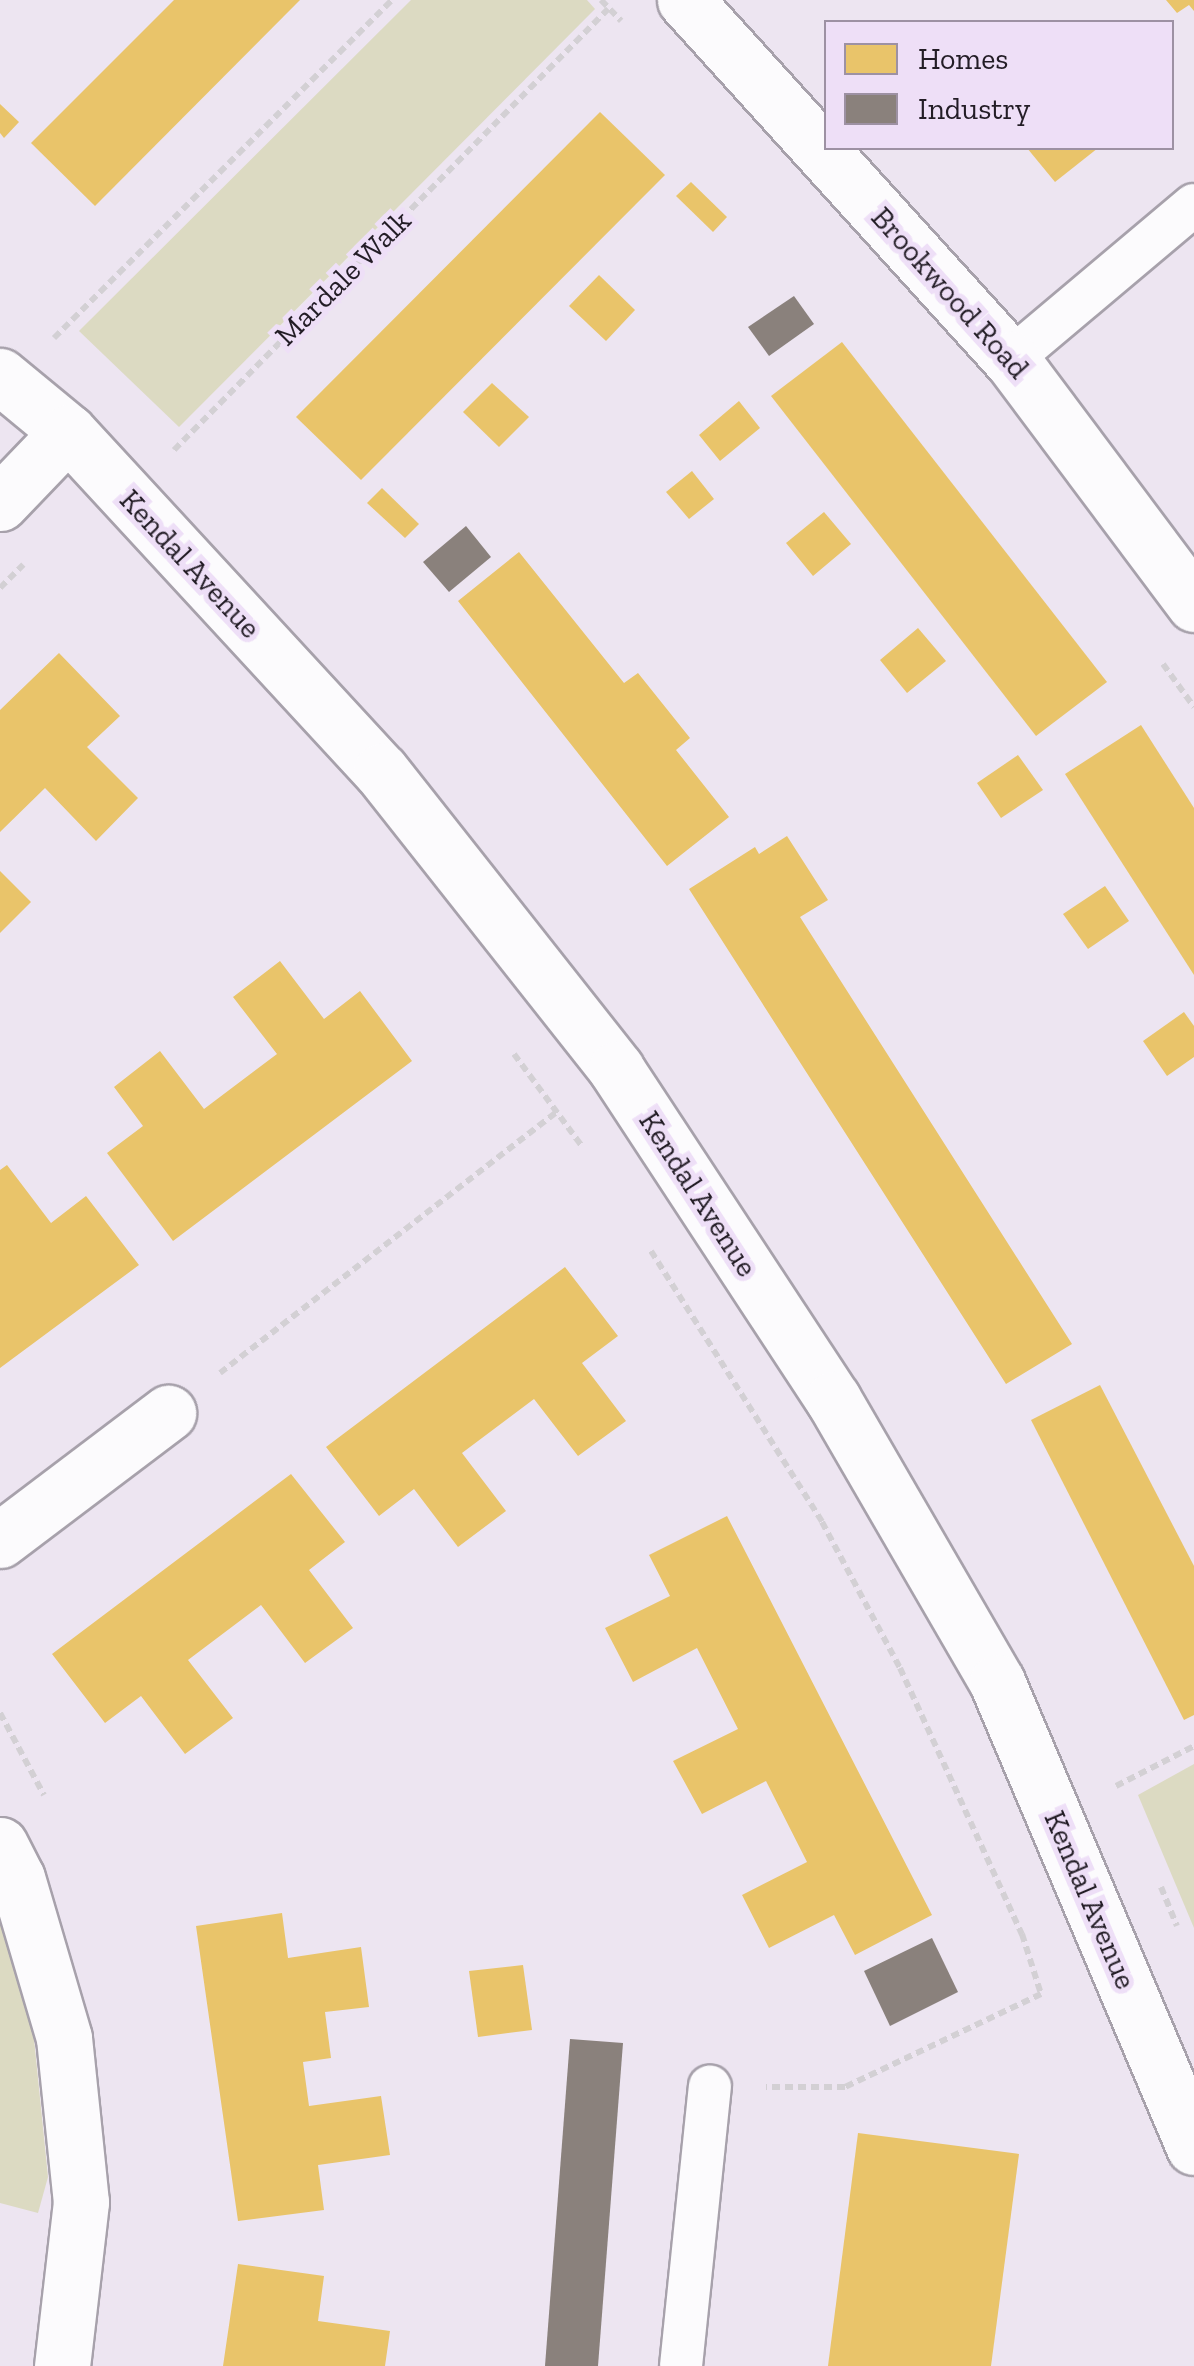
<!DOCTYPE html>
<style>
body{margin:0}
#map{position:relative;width:1194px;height:2366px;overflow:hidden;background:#ede5f1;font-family:"Zilla Slab",serif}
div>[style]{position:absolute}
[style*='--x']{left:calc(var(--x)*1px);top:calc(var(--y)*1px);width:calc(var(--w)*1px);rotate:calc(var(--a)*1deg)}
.green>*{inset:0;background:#dcdac2}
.homes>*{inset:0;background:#e9c46a}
.industry>*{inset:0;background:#8a817c}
.path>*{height:6px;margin-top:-3px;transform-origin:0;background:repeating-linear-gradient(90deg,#d3d0d4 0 8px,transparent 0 13px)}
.roads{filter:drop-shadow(2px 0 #a7a1ab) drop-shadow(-2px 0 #a7a1ab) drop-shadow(0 2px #a7a1ab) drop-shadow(0 -2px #a7a1ab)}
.lane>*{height:42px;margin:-21px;padding:0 21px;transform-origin:21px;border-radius:21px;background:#fcfbfd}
.street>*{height:55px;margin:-27.5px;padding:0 27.5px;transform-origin:27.5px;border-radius:27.5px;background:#fcfbfd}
span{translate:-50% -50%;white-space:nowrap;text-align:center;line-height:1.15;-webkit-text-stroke:10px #eedff7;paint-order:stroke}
.street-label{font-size:30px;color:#231d26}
.legend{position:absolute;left:824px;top:20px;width:350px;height:130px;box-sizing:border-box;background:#eedff7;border:2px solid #9d91a3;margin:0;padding:12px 18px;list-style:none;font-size:30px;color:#231d26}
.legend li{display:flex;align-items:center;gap:20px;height:50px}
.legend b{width:50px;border:2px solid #9d91a3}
</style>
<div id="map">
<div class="green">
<div style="clip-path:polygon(411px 0,587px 0,595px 9px,179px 427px,79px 331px)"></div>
<div style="clip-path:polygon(1194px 1764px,1194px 1928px,1138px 1795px)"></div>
<div style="clip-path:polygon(0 1910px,33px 2029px,48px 2177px,38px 2213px,0 2203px)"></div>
</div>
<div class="homes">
<div style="clip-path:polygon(174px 0,300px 0,95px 206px,31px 143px)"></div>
<div style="clip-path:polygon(1166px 0,1194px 0,1194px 11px,1189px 5px,1177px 13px)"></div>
<div style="clip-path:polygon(0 104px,19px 122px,4px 138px,0 133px)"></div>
<div style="clip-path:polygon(600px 112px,665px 175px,361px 480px,296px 417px)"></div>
<div style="clip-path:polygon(1027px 148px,1098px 148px,1055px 182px)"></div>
<div style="clip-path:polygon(691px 182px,727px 217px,713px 232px,676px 196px)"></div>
<div style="clip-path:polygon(599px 275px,635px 310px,606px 341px,569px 306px)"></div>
<div style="clip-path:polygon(842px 342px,1107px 682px,1036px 736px,771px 396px)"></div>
<div style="clip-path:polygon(492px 383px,529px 417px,499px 447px,463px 412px)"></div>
<div style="clip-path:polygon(739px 401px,760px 428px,720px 461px,699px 435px)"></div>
<div style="clip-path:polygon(692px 471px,714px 499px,689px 519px,666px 492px)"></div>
<div style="clip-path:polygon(382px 488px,419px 524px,405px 538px,367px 503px)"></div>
<div style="clip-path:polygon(824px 512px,851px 544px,813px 576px,786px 543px)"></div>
<div style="clip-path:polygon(519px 552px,624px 683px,638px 673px,690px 738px,676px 750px,729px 817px,667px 866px,458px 601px)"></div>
<div style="clip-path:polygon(918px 628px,946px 661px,907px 693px,880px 660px)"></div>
<div style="clip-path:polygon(59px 653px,120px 716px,87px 747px,138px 798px,96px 841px,45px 788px,0 832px,0 710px)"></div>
<div style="clip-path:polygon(1141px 725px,1194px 808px,1194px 975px,1065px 774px)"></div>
<div style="clip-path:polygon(1018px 755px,1043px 790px,1001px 818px,977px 783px)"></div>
<div style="clip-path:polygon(787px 836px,828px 900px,800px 917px,1072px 1344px,1006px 1384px,689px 889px,755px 847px,759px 854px)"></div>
<div style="clip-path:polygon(0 871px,31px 902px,0 933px)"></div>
<div style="clip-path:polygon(1105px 886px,1129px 921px,1088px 949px,1063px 914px)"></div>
<div style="clip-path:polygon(280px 961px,324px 1019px,360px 991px,412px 1061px,173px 1241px,107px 1153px,143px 1126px,114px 1087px,160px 1051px,204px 1109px,277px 1054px,233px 997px)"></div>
<div style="clip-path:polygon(1184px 1012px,1194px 1026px,1194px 1057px,1167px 1076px,1143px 1041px)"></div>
<div style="clip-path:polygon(7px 1165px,51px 1223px,86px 1196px,139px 1265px,0 1368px,0 1170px)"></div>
<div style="clip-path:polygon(565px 1267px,618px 1336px,582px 1363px,626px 1421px,578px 1456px,534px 1399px,462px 1453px,506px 1511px,458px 1547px,414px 1489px,379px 1516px,326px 1447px)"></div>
<div style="clip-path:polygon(1100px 1385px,1194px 1566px,1194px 1715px,1184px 1720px,1031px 1420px)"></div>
<div style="clip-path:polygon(291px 1474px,345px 1542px,309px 1570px,353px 1628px,305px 1663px,261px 1605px,188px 1660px,233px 1718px,185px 1754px,141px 1696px,105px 1723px,52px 1654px)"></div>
<div style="clip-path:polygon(727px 1516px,932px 1915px,855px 1955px,834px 1915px,769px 1948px,742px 1895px,807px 1862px,766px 1781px,702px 1814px,673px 1761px,738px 1729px,697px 1648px,633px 1682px,605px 1628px,670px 1596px,649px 1555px)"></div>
<div style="clip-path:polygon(282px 1913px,288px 1958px,361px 1947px,369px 2007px,325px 2012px,331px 2058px,303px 2062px,309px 2106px,381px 2096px,390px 2155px,318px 2165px,324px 2210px,238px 2221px,196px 1926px)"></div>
<div style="clip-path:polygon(523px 1965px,532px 2030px,478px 2037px,469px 1971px)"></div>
<div style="clip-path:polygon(858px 2133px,1019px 2154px,991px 2366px,828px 2366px)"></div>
<div style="clip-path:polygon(238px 2264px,324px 2276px,318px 2321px,390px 2331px,385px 2366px,223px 2366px)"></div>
</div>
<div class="industry">
<div style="clip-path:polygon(794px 296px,814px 324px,769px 356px,748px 327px)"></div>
<div style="clip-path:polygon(466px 526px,491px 557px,449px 592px,423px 562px)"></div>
<div style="clip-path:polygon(932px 1938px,958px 1992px,890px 2026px,864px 1971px)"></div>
<div style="clip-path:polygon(570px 2039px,623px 2043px,598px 2366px,545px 2366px)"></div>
</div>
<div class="path">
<div style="--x:601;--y:0;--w:29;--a:46"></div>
<div style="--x:54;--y:338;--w:478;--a:-45"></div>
<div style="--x:174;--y:450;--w:619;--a:-45.46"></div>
<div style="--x:0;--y:588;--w:33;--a:-45"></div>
<div style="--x:1163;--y:664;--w:53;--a:54.2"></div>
<div style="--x:514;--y:1054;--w:113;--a:53.6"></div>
<div style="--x:651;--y:1251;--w:320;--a:57.7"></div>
<div style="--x:822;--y:1522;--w:166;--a:61.9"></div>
<div style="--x:900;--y:1668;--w:293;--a:65.4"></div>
<div style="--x:1022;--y:1934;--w:63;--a:72.4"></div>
<div style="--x:1041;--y:1994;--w:217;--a:154.6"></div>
<div style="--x:845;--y:2087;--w:79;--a:180"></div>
<div style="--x:220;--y:1373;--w:425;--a:-37.8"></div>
<div style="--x:0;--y:1713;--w:93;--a:61.8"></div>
<div style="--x:1116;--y:1786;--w:88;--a:-27.1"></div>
<div style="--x:1161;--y:1887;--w:42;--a:67.7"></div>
</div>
<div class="roads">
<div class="lane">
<div style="--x:1011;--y:359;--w:239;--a:-40.1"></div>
<div style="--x:681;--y:2366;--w:281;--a:-84.1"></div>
</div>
<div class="street">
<div style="--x:685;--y:0;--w:485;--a:47.8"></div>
<div style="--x:1011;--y:359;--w:306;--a:53.2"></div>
<div style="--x:0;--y:376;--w:88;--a:39.5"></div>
<div style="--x:68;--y:432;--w:461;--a:47.3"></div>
<div style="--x:381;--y:771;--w:380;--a:51.7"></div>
<div style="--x:616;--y:1069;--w:395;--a:56.7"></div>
<div style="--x:833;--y:1399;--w:327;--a:59.9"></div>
<div style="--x:997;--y:1682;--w:505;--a:67.04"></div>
<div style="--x:0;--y:503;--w:98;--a:-46.2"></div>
<div style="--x:0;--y:1540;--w:211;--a:-37.1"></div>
<div style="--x:0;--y:1845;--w:37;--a:63"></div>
<div style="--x:17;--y:1878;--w:167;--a:73.6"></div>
<div style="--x:64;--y:2038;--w:165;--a:84.1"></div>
<div style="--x:81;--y:2202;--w:165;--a:96.6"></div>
</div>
</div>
<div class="street-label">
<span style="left:343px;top:278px;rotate:-45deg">Mardale Walk</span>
<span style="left:950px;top:293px;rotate:48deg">Brookwood Road</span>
<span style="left:190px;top:564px;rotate:47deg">Kendal Avenue</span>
<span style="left:698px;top:1194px;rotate:57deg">Kendal Avenue</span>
<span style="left:1090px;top:1900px;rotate:67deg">Kendal Avenue</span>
</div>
<ul class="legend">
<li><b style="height:28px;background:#e9c46a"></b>Homes</li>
<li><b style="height:28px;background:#8a817c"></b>Industry</li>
</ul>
</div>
